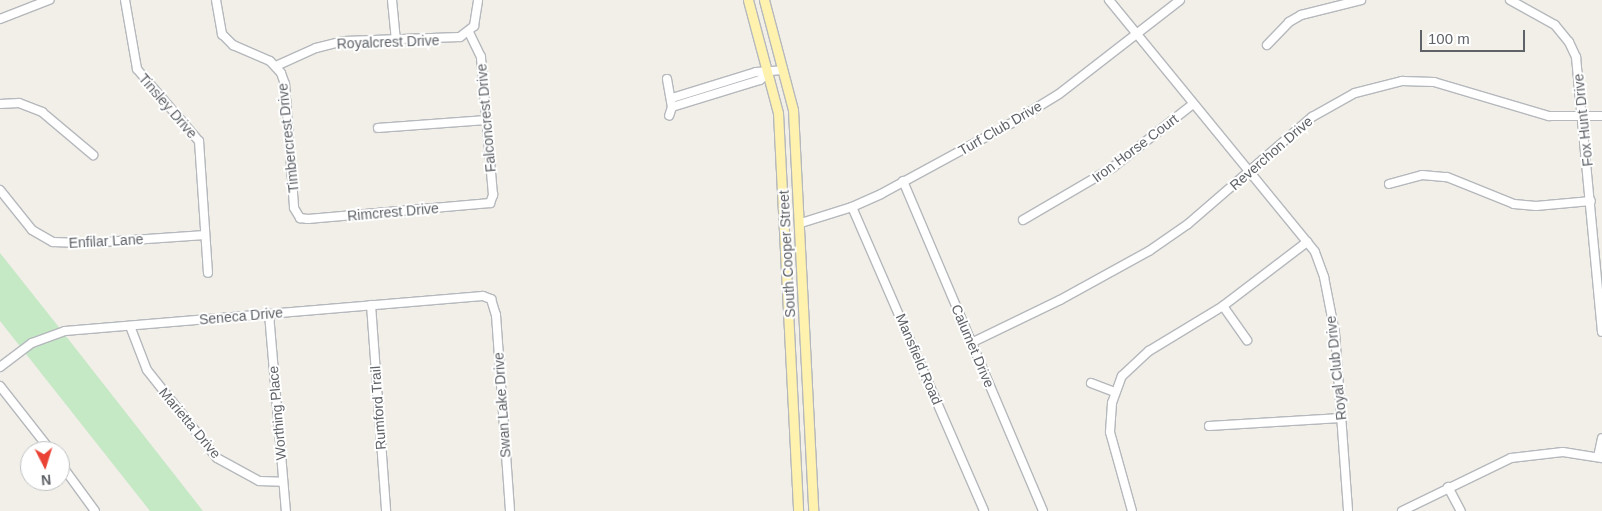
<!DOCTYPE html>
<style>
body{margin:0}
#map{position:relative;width:1602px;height:511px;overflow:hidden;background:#f1efe8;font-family:Helvetica,sans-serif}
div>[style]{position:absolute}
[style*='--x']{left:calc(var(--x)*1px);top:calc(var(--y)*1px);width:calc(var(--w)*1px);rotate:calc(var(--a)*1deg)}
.green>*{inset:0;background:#c5e8c5}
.roads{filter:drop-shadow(1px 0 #b5b8bc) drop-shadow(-1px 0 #b5b8bc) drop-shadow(0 1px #b5b8bc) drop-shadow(0 -1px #b5b8bc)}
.minor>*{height:8px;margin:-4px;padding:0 4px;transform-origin:4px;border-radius:4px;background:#fff}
.major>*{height:9px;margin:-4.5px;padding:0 4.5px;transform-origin:4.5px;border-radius:4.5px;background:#fff2af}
span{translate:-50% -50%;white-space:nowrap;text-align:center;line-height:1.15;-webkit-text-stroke:4px #fff;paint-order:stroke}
.street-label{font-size:14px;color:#5f6368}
.north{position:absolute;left:20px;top:441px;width:50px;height:50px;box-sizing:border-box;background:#fff;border:1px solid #bfc1c3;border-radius:50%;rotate:175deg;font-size:14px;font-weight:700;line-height:20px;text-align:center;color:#5f6368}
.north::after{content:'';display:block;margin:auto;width:18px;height:22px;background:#ea4335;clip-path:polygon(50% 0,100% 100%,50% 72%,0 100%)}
.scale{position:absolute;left:1420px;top:30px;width:105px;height:22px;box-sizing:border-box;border:2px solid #5f6368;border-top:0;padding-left:6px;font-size:15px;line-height:18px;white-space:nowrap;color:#5f6368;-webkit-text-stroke:4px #fff;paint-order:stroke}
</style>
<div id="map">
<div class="green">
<div style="clip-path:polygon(0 253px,58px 326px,203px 511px,150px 511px,0 321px)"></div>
</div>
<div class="roads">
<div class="minor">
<div style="--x:125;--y:0;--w:70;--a:80.1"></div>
<div style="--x:137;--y:69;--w:95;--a:49.3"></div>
<div style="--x:199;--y:141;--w:132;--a:86.1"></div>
<div style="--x:216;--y:0;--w:35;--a:80"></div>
<div style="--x:222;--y:34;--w:16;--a:45"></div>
<div style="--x:233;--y:45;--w:40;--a:23.4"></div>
<div style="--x:270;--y:61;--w:16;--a:47"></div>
<div style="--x:281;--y:73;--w:12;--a:70"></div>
<div style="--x:285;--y:84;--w:124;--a:85.8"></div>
<div style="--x:294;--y:208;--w:12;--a:59"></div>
<div style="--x:300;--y:218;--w:8;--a:7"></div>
<div style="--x:308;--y:219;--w:183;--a:-5"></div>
<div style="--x:490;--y:203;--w:9;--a:-69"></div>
<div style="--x:493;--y:195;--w:139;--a:-95"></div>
<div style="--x:481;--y:57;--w:28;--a:-116"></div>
<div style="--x:392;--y:0;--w:41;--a:84.4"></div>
<div style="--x:1109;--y:0;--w:325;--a:50.7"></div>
<div style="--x:1315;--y:252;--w:27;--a:70"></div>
<div style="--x:1324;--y:277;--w:57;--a:78.9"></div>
<div style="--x:1335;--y:333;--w:178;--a:85.8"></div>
<div style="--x:1510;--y:0;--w:51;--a:29.1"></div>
<div style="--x:1555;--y:25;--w:22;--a:51"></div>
<div style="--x:1569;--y:42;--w:17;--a:65"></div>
<div style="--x:1576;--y:57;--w:276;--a:84.6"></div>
<div style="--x:0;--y:19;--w:53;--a:-21.2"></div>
<div style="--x:1267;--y:45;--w:32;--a:-46"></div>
<div style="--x:1289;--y:22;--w:14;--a:-30"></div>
<div style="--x:1301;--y:15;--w:62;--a:-14"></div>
<div style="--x:276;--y:66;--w:44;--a:-24.2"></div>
<div style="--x:316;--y:48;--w:29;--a:-14"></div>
<div style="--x:344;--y:41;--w:116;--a:-2"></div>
<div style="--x:460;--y:37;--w:18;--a:-38"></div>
<div style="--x:474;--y:26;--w:26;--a:-81"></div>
<div style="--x:667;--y:79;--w:28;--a:80"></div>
<div style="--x:672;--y:107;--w:9;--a:108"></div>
<div style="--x:672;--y:98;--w:88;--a:-17.2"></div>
<div style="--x:756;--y:72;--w:27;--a:-4"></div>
<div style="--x:0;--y:104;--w:19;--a:-3"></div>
<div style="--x:19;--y:103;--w:25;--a:21"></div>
<div style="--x:42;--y:112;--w:67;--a:40.1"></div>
<div style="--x:672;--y:107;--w:92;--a:-17.1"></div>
<div style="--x:760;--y:80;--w:11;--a:-41"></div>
<div style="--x:378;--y:128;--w:108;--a:-4.2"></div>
<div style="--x:903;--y:181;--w:358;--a:67"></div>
<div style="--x:1389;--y:184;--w:34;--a:-15"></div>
<div style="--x:1422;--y:175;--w:25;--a:5"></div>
<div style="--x:1447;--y:177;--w:72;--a:21.9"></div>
<div style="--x:1514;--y:204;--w:22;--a:5"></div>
<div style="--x:1536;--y:206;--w:55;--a:-5.2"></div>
<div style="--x:0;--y:190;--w:51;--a:51.3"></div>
<div style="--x:32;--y:230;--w:24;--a:30"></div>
<div style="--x:53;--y:242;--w:36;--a:2"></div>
<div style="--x:89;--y:243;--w:116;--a:-3.9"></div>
<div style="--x:852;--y:207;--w:331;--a:66.5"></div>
<div style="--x:1023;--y:220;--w:103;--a:-30.3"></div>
<div style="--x:1112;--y:168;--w:103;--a:-38.3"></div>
<div style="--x:801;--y:223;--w:53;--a:-17.4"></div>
<div style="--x:852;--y:207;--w:32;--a:-24"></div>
<div style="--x:881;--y:194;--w:147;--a:-28.5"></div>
<div style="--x:1010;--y:124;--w:57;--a:-31.5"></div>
<div style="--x:1059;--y:94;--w:153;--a:-37.8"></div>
<div style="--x:371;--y:305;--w:207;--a:85.8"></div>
<div style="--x:1223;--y:306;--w:42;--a:54.8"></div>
<div style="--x:269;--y:314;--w:198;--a:85.1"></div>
<div style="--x:130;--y:326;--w:47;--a:68.9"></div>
<div style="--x:147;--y:370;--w:112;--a:51.5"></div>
<div style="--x:217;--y:458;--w:48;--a:28.7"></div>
<div style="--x:259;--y:481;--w:24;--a:2"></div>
<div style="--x:971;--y:343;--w:99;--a:-25.8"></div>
<div style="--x:1060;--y:300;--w:102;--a:-28.8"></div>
<div style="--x:1149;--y:251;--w:47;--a:-34.7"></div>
<div style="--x:1188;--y:224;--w:164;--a:-40.8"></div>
<div style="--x:1312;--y:117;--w:49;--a:-29.2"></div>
<div style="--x:1355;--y:93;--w:49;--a:-14.3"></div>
<div style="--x:1402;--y:81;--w:32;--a:2"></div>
<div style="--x:1434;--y:82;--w:120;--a:16.5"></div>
<div style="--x:1549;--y:116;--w:53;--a:0"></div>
<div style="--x:0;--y:367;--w:40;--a:-37"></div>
<div style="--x:32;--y:343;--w:35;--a:-20"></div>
<div style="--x:65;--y:331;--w:419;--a:-4.8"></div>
<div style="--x:483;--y:296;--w:9;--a:21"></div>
<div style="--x:491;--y:299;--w:17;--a:73"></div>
<div style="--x:496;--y:315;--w:196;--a:85.9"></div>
<div style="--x:1091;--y:383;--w:26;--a:21"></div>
<div style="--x:0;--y:386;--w:83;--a:51.9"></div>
<div style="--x:1209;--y:426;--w:132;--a:-3.5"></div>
<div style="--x:1598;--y:457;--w:19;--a:-78"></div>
<div style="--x:60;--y:463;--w:59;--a:53.9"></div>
<div style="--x:1448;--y:487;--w:27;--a:62"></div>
<div style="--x:1132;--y:511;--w:82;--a:-105.6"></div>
<div style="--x:1110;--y:432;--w:29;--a:-86"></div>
<div style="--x:1112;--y:403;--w:29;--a:-70"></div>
<div style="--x:1122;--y:376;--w:37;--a:-43"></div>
<div style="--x:1149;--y:351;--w:87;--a:-31.3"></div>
<div style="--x:1223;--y:306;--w:106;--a:-37.3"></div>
<div style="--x:1402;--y:511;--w:121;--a:-25.9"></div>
<div style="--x:1511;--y:458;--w:52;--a:-6.6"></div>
<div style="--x:1563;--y:452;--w:39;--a:9"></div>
</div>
<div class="major">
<div style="--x:748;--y:0;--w:117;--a:75.1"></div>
<div style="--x:778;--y:113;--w:399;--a:87.1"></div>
<div style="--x:764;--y:0;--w:114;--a:75.2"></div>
<div style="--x:793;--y:110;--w:401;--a:87.1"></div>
</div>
</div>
<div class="street-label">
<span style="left:388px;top:42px;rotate:-2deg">Royalcrest Drive</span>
<span style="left:168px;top:106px;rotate:49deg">Tinsley Drive</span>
<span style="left:486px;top:118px;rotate:-95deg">Falconcrest Drive</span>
<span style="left:1583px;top:120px;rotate:-96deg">Fox Hunt Drive</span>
<span style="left:1000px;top:128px;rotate:-30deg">Turf Club Drive</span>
<span style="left:288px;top:138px;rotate:-96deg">Timbercrest Drive</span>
<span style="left:1135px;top:148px;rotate:-37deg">Iron Horse Court</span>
<span style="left:1271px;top:153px;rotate:-41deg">Reverchon Drive</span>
<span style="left:393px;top:212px;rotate:-5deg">Rimcrest Drive</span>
<span style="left:106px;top:241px;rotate:-3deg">Enfilar Lane</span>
<span style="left:787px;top:254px;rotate:-93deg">South Cooper Street</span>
<span style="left:241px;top:316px;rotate:-5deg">Seneca Drive</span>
<span style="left:973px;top:346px;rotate:67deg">Calumet Drive</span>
<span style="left:919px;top:359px;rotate:67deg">Mansfield Road</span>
<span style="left:1336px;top:368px;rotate:-96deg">Royal Club Drive</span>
<span style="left:502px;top:405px;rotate:-94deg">Swan Lake Drive</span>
<span style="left:378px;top:408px;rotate:-94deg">Rumford Trail</span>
<span style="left:277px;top:413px;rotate:-95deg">Worthing Place</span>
<span style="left:190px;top:423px;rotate:50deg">Marietta Drive</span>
</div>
<div class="north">N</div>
<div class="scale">100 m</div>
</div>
